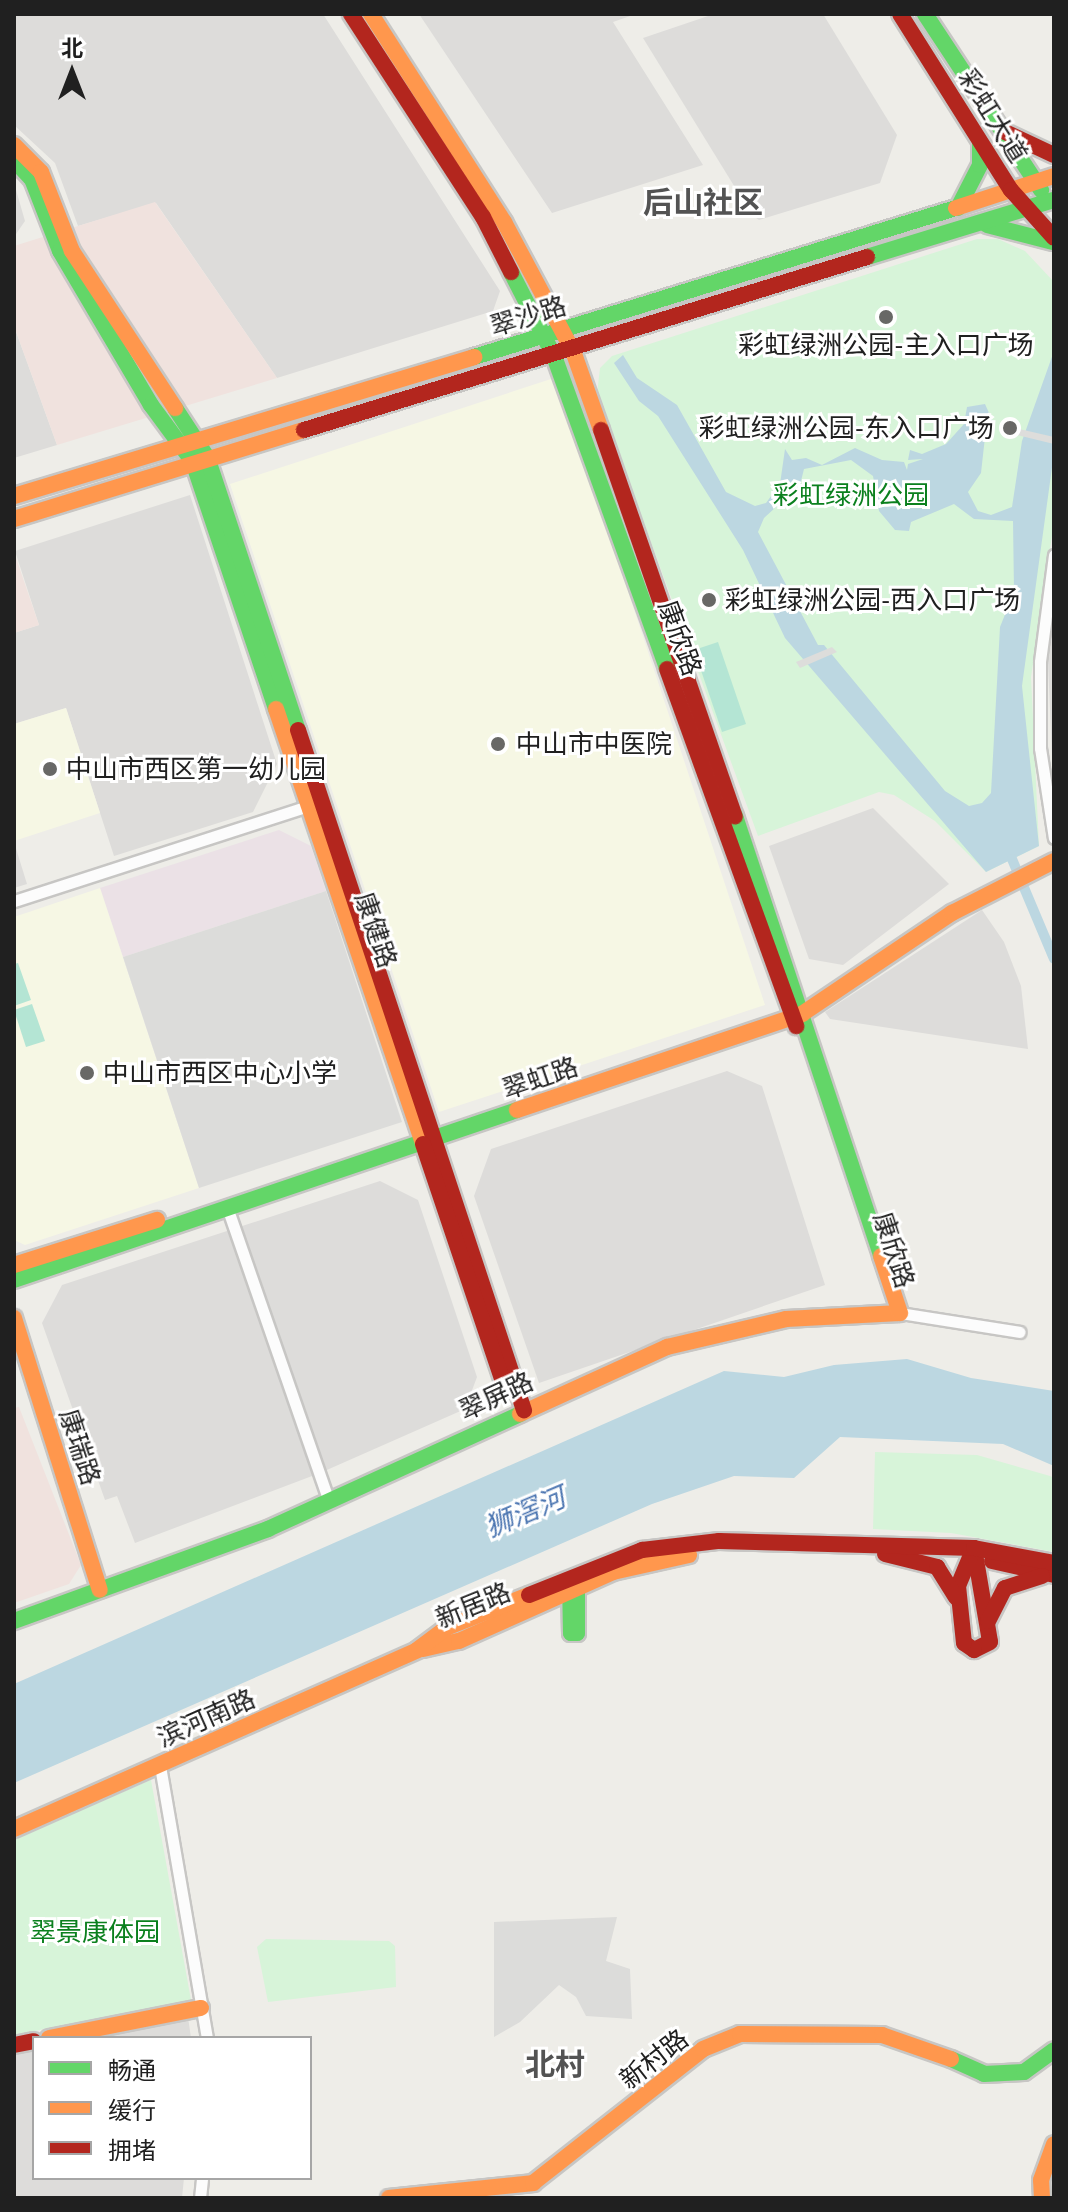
<!DOCTYPE html>
<meta charset="utf-8">
<style>
body{margin:0}
#map{position:relative;width:1068px;height:2212px;overflow:hidden;background:#eeede8;font-family:"PT Sans","Noto Sans SC",sans-serif}
div>[style]{position:absolute}
[style*='--x']{left:calc(var(--x)*1px);top:calc(var(--y)*1px);width:calc(var(--w)*1px);rotate:calc(var(--a)*1deg)}
.residential>*{inset:0;background:#dddcda}
.commercial>*{inset:0;background:#f0e2de}
.industrial>*{inset:0;background:#ebe1e6}
.education>*{inset:0;background:#f6f7e4}
.religious>*{inset:0;background:#dcdcda}
.park>*{inset:0;background:#d7f4d9}
.pitch>*{inset:0;background:#b4e5d4}
.water>*{inset:0;background:#bcd7e1}
.pier>*{inset:0;background:#dddddb}
.canal>*{height:10px;margin:-5px;padding:0 5px;transform-origin:5px;border-radius:5px;background:#bcd7e1}
.roads{filter:drop-shadow(2px 0 #c7c6c4) drop-shadow(-2px 0 #c7c6c4) drop-shadow(0 2px #c7c6c4) drop-shadow(0 -2px #c7c6c4)}
.street>*{height:11px;margin:-5.5px;padding:0 5.5px;transform-origin:5.5px;border-radius:5.5px;background:#fcfcfc}
.fast>*{height:16px;margin:-8px;padding:0 8px;transform-origin:8px;border-radius:8px;background:#63d668}
.slow>*{height:16px;margin:-8px;padding:0 8px;transform-origin:8px;border-radius:8px;background:#ff974d}
.jam>*{height:16px;margin:-8px;padding:0 8px;transform-origin:8px;border-radius:8px;background:#b3261e}
.dots>*{width:22px;height:22px;translate:-50% -50%;box-sizing:border-box;border:4px solid #fff;border-radius:50%}
span{translate:-50% -50%;white-space:nowrap;text-align:center;line-height:1.15;-webkit-text-stroke:6px #fff;paint-order:stroke}
.street-label{font-size:26px;color:#202020}
.poi-label{font-size:26px;color:#202020}
.right{translate:-100% -50%;text-align:right}
.left{translate:0 -50%;text-align:left}
.park-label{font-size:26px;color:#0b801e}
.water-label{font-size:28px;color:#4b75b1;font-style:italic}
.quarter-label{font-size:30px;color:#535353;font-weight:700}
.frame{position:absolute;inset:0;border:16px solid #202020;pointer-events:none}
.legend{position:absolute;left:32px;top:2036px;width:280px;height:144px;box-sizing:border-box;background:#fff;border:2px solid #a6a6a6;margin:0;padding:10px 14px;list-style:none;font-size:24px;color:#202020}
.legend li{display:flex;align-items:center;gap:16px;height:40px}
.legend b{width:40px;border:2px solid #a6a6a6}
.north{position:absolute;left:32px;top:32px;width:80px;height:80px;-webkit-text-stroke:6px #fff;paint-order:stroke;rotate:0deg;font-size:22px;font-weight:700;line-height:32px;text-align:center;color:#202020}
.north::after{content:'';display:block;margin:auto;width:28px;height:36px;background:#202020;clip-path:polygon(50% 0,100% 100%,50% 72%,0 100%)}
</style>
<div id="map">
<div class="residential">
<div style="clip-path:polygon(14px 14px,323px 14px,500px 291px,493px 311px,277px 378px,156px 203px,78px 226px,55px 163px,14px 125px)"></div>
<div style="clip-path:polygon(419px 14px,636px 14px,613px 22px,703px 165px,552px 213px)"></div>
<div style="clip-path:polygon(714px 14px,823px 14px,897px 135px,880px 183px,759px 220px,752px 215px,643px 38px)"></div>
<div style="clip-path:polygon(14px 183px,25px 221px,14px 237px)"></div>
<div style="clip-path:polygon(14px 326px,57px 445px,14px 458px)"></div>
<div style="clip-path:polygon(190px 495px,277px 764px,253px 812px,114px 856px,66px 708px,14px 724px,14px 633px,39px 625px,15px 551px)"></div>
<div style="clip-path:polygon(1054px 620px,1054px 803px,1048px 663px)"></div>
<div style="clip-path:polygon(873px 808px,949px 884px,843px 965px,809px 959px,769px 846px)"></div>
<div style="clip-path:polygon(14px 842px,27px 884px,14px 888px)"></div>
<div style="clip-path:polygon(982px 910px,1004px 942px,1021px 986px,1028px 1049px,830px 1019px,825px 1012px)"></div>
<div style="clip-path:polygon(727px 1071px,762px 1086px,825px 1285px,539px 1383px,474px 1196px,491px 1149px)"></div>
<div style="clip-path:polygon(380px 1181px,418px 1200px,477px 1377px,465px 1409px,320px 1473px,135px 1543px,117px 1496px,105px 1500px,42px 1323px,62px 1285px)"></div>
<div style="clip-path:polygon(188px 2017px,191px 2038px,82px 2038px)"></div>
<div style="clip-path:polygon(34px 2047px,34px 2178px,184px 2178px,182px 2198px,14px 2198px,14px 2051px)"></div>
</div>
<div class="commercial">
<div style="clip-path:polygon(155px 202px,277px 378px,57px 445px,14px 326px,14px 246px)"></div>
<div style="clip-path:polygon(14px 552px,39px 625px,14px 633px)"></div>
<div style="clip-path:polygon(19px 1407px,81px 1565px,69px 1584px,14px 1603px,14px 1408px)"></div>
</div>
<div class="industrial">
<div style="clip-path:polygon(279px 830px,311px 846px,326px 891px,123px 957px,100px 888px)"></div>
</div>
<div class="education">
<div style="clip-path:polygon(557px 377px,765px 1005px,439px 1112px,230px 484px)"></div>
<div style="clip-path:polygon(66px 708px,100px 813px,14px 841px,14px 724px)"></div>
<div style="clip-path:polygon(100px 888px,199px 1188px,25px 1245px,14px 1240px,14px 917px)"></div>
</div>
<div class="religious">
<div style="clip-path:polygon(326px 891px,402px 1122px,199px 1188px,123px 957px)"></div>
<div style="clip-path:polygon(617px 1917px,606px 1961px,630px 1969px,632px 2019px,586px 2016px,576px 1997px,559px 1985px,520px 2022px,494px 2037px,494px 1922px)"></div>
</div>
<div class="park">
<div style="clip-path:polygon(977px 239px,998px 239px,1025px 251px,1054px 282px,1054px 522px,1031px 677px,1039px 846px,986px 872px,935px 821px,894px 795px,879px 792px,758px 836px,597px 394px,600px 368px,612px 356px)"></div>
<div style="clip-path:polygon(875px 1452px,977px 1455px,1050px 1476px,1054px 1478px,1054px 1552px,951px 1533px,873px 1529px)"></div>
<div style="clip-path:polygon(151px 1780px,191px 2000px,14px 2035px,14px 1838px)"></div>
<div style="clip-path:polygon(266px 1939px,389px 1941px,395px 1946px,396px 1987px,268px 2002px,257px 1947px)"></div>
</div>
<div class="pitch">
<div style="clip-path:polygon(718px 642px,746px 724px,722px 732px,694px 650px)"></div>
<div style="clip-path:polygon(18px 963px,31px 1000px,14px 1006px,14px 964px)"></div>
<div style="clip-path:polygon(32px 1004px,45px 1041px,26px 1047px,14px 1010px)"></div>
</div>
<div class="water">
<div style="clip-path:polygon(evenodd,1054px 351px,1054px 453px,1022px 686px,1039px 846px,986px 872px,785px 638px,743px 550px,658px 416px,639px 401px,614px 363px,623px 355px,637px 378px,677px 405px,726px 492px,755px 506px,766px 503px,780px 484px,785px 449px,792px 460px,806px 458px,822px 465px,855px 448px,882px 460px,904px 462px,907px 470px,908px 464px,923px 459px,908px 460px,910px 450px,922px 454px,946px 444px,964px 424px,967px 407px,985px 404px,993px 422px,985px 437px,981px 473px,968px 492px,978px 511px,991px 515px,1012px 507px,1022px 441px,1054px 351px,851px 460px,873px 476px,879px 511px,895px 530px,909px 531px,911px 522px,954px 504px,974px 519px,1013px 521px,1014px 592px,1000px 627px,991px 793px,982px 803px,969px 806px,945px 791px,824px 645px,818px 645px,758px 532px,764px 518px,800px 485px,804px 469px,851px 460px)"></div>
<div style="clip-path:polygon(907px 1359px,971px 1378px,1054px 1391px,1054px 1466px,1003px 1444px,840px 1437px,794px 1478px,734px 1476px,652px 1504px,14px 1783px,14px 1684px,724px 1371px,784px 1377px,834px 1365px)"></div>
</div>
<div class="pier">
<div style="clip-path:polygon(1015px 428px,1054px 437px,1054px 444px,1013px 434px)"></div>
<div style="clip-path:polygon(832px 647px,837px 652px,800px 668px,796px 662px)"></div>
</div>
<div class="canal">
<div style="--x:1012;--y:859;--w:108;--a:67.2"></div>
</div>
<div class="roads">
<div class="street">
<div style="--x:1054;--y:555;--w:108;--a:97.5"></div>
<div style="--x:1040;--y:662;--w:86;--a:90"></div>
<div style="--x:1040;--y:748;--w:91;--a:81.2"></div>
<div style="--x:14;--y:901;--w:315;--a:-17.9"></div>
<div style="--x:227;--y:1207;--w:312;--a:70.9"></div>
<div style="--x:900;--y:1313;--w:121;--a:9"></div>
<div style="--x:160;--y:1766;--w:276;--a:80.2"></div>
<div style="--x:200;--y:2198;--w:20;--a:-84"></div>
</div>
<div class="fast">
<div style="--x:925;--y:14;--w:211;--a:56.6"></div>
<div style="--x:14;--y:160;--w:26;--a:47"></div>
<div style="--x:32;--y:179;--w:77;--a:68.7"></div>
<div style="--x:60;--y:251;--w:179;--a:59.4"></div>
<div style="--x:151;--y:405;--w:71;--a:53.6"></div>
<div style="--x:193;--y:462;--w:261;--a:71.4"></div>
<div style="--x:958;--y:208;--w:48;--a:-62.9"></div>
<div style="--x:980;--y:165;--w:22;--a:-90"></div>
<div style="--x:987;--y:225;--w:68;--a:14.4"></div>
<div style="--x:867;--y:257;--w:195;--a:-17"></div>
<div style="--x:511;--y:272;--w:94;--a:62.9"></div>
<div style="--x:554;--y:356;--w:333;--a:70.1"></div>
<div style="--x:474;--y:357;--w:505;--a:-17.18"></div>
<div style="--x:175;--y:408;--w:59;--a:56.9"></div>
<div style="--x:207;--y:457;--w:288;--a:71.6"></div>
<div style="--x:735;--y:816;--w:464;--a:71.6"></div>
<div style="--x:14;--y:1280;--w:531;--a:-18.67"></div>
<div style="--x:570;--y:1581;--w:52;--a:88.9"></div>
<div style="--x:571;--y:1633;--w:6;--a:0"></div>
<div style="--x:577;--y:1633;--w:55;--a:-90"></div>
<div style="--x:14;--y:1621;--w:270;--a:-19.9"></div>
<div style="--x:268;--y:1529;--w:277;--a:-24.5"></div>
<div style="--x:951;--y:2059;--w:36;--a:24"></div>
<div style="--x:984;--y:2074;--w:40;--a:-2.9"></div>
<div style="--x:1024;--y:2072;--w:37;--a:-36"></div>
</div>
<div class="slow">
<div style="--x:371;--y:14;--w:247;--a:57.4"></div>
<div style="--x:504;--y:222;--w:146;--a:61.9"></div>
<div style="--x:573;--y:351;--w:84;--a:70.5"></div>
<div style="--x:14;--y:145;--w:38;--a:45"></div>
<div style="--x:41;--y:172;--w:85;--a:68.6"></div>
<div style="--x:72;--y:251;--w:188;--a:56.7"></div>
<div style="--x:956;--y:208;--w:103;--a:-18.1"></div>
<div style="--x:14;--y:496;--w:481;--a:-16.8"></div>
<div style="--x:14;--y:519;--w:303;--a:-17.1"></div>
<div style="--x:276;--y:709;--w:459;--a:71.3"></div>
<div style="--x:517;--y:1110;--w:301;--a:-18.6"></div>
<div style="--x:802;--y:1014;--w:181;--a:-34"></div>
<div style="--x:952;--y:913;--w:114;--a:-27"></div>
<div style="--x:14;--y:1265;--w:150;--a:-17.5"></div>
<div style="--x:14;--y:1318;--w:285;--a:72.5"></div>
<div style="--x:520;--y:1414;--w:162;--a:-24.5"></div>
<div style="--x:667;--y:1347;--w:122;--a:-13.2"></div>
<div style="--x:786;--y:1319;--w:114;--a:-3"></div>
<div style="--x:900;--y:1313;--w:60;--a:-108.4"></div>
<div style="--x:423;--y:1649;--w:37;--a:-13"></div>
<div style="--x:459;--y:1641;--w:169;--a:-24.1"></div>
<div style="--x:613;--y:1572;--w:78;--a:-12.6"></div>
<div style="--x:14;--y:1829;--w:441;--a:-23.9"></div>
<div style="--x:417;--y:1650;--w:39;--a:-37"></div>
<div style="--x:448;--y:1627;--w:87;--a:-21.6"></div>
<div style="--x:49;--y:2038;--w:155;--a:-11.2"></div>
<div style="--x:389;--y:2198;--w:145;--a:-5.9"></div>
<div style="--x:533;--y:2183;--w:216;--a:-38.2"></div>
<div style="--x:703;--y:2049;--w:40;--a:-22"></div>
<div style="--x:740;--y:2034;--w:142;--a:0.4"></div>
<div style="--x:882;--y:2035;--w:73;--a:19.2"></div>
<div style="--x:1042;--y:2198;--w:18;--a:-93"></div>
<div style="--x:1041;--y:2180;--w:38;--a:-70"></div>
</div>
<div class="jam">
<div style="--x:351;--y:14;--w:242;--a:57"></div>
<div style="--x:483;--y:217;--w:62;--a:63"></div>
<div style="--x:900;--y:14;--w:208;--a:57.8"></div>
<div style="--x:1011;--y:190;--w:64;--a:48.1"></div>
<div style="--x:1005;--y:132;--w:54;--a:25.1"></div>
<div style="--x:304;--y:430;--w:589;--a:-17.08"></div>
<div style="--x:601;--y:430;--w:409;--a:70.9"></div>
<div style="--x:667;--y:669;--w:380;--a:70.1"></div>
<div style="--x:298;--y:730;--w:717;--a:71.62"></div>
<div style="--x:423;--y:1144;--w:251;--a:71.4"></div>
<div style="--x:974;--y:1548;--w:95;--a:80.3"></div>
<div style="--x:990;--y:1642;--w:18;--a:153"></div>
<div style="--x:974;--y:1650;--w:12;--a:-145"></div>
<div style="--x:964;--y:1643;--w:57;--a:-96"></div>
<div style="--x:958;--y:1586;--w:41;--a:-67.2"></div>
<div style="--x:885;--y:1554;--w:54;--a:14"></div>
<div style="--x:937;--y:1567;--w:36;--a:58"></div>
<div style="--x:992;--y:1561;--w:64;--a:12.7"></div>
<div style="--x:529;--y:1595;--w:122;--a:-21.7"></div>
<div style="--x:642;--y:1550;--w:78;--a:-6.7"></div>
<div style="--x:719;--y:1541;--w:255;--a:1.6"></div>
<div style="--x:974;--y:1548;--w:81;--a:10.6"></div>
<div style="--x:988;--y:1621;--w:37;--a:-63"></div>
<div style="--x:1005;--y:1588;--w:39;--a:-18"></div>
<div style="--x:14;--y:2045;--w:20;--a:-11"></div>
</div>
</div>
<div class="dots">
<div style="left:886px;top:317px;background:#686866"></div>
<div style="left:1010px;top:428px;background:#686866"></div>
<div style="left:709px;top:600px;background:#686866"></div>
<div style="left:498px;top:744px;background:#686866"></div>
<div style="left:50px;top:769px;background:#686866"></div>
<div style="left:87px;top:1073px;background:#686866"></div>
</div>
<div class="street-label">
<span style="left:993px;top:116px;rotate:58deg">彩虹大道</span>
<span style="left:528px;top:316px;rotate:-17deg">翠沙路</span>
<span style="left:680px;top:638px;rotate:70deg">康欣路</span>
<span style="left:376px;top:930px;rotate:71deg">康健路</span>
<span style="left:540px;top:1078px;rotate:-19deg">翠虹路</span>
<span style="left:894px;top:1250px;rotate:72deg">康欣路</span>
<span style="left:496px;top:1396px;rotate:-25deg">翠屏路</span>
<span style="left:80px;top:1447px;rotate:72deg">康瑞路</span>
<span style="left:473px;top:1605px;rotate:-22deg">新居路</span>
<span style="left:206px;top:1718px;rotate:-24deg">滨河南路</span>
<span style="left:654px;top:2059px;rotate:-38deg">新村路</span>
</div>
<div class="poi-label">
<span style="left:886px;top:345px">彩虹绿洲公园-主入口广场</span>
<span class="right" style="left:994px;top:428px">彩虹绿洲公园-东入口广场</span>
<span class="left" style="left:725px;top:600px">彩虹绿洲公园-西入口广场</span>
<span class="left" style="left:516px;top:744px">中山市中医院</span>
<span class="left" style="left:66px;top:769px">中山市西区第一幼儿园</span>
<span class="left" style="left:103px;top:1073px">中山市西区中心小学</span>
</div>
<div class="park-label">
<span style="left:851px;top:495px">彩虹绿洲公园</span>
<span style="left:95px;top:1932px">翠景康体园</span>
</div>
<div class="water-label">
<span style="left:525px;top:1512px;rotate:-23deg">狮滘河</span>
</div>
<div class="quarter-label">
<span style="left:703px;top:202px">后山社区</span>
<span style="left:555px;top:2064px">北村</span>
</div>
<div class="frame"></div>
<ul class="legend">
<li><b style="height:10px;background:#63d668"></b>畅通</li>
<li><b style="height:10px;background:#ff974d"></b>缓行</li>
<li><b style="height:10px;background:#b3261e"></b>拥堵</li>
</ul>
<div class="north">北</div>
</div>
